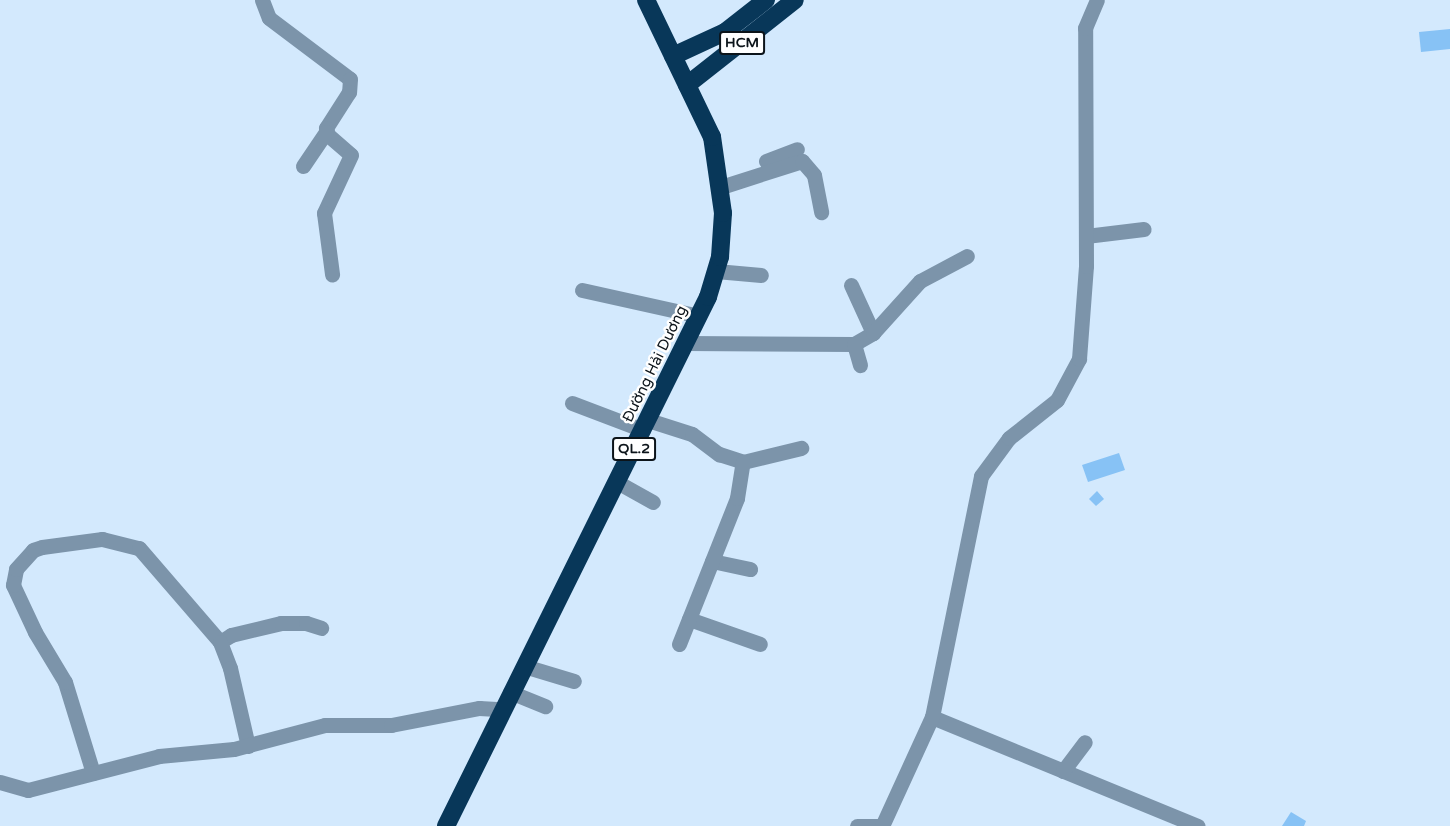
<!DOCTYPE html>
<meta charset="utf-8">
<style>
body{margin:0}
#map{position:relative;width:1450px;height:826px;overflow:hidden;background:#d3e9fd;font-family:"Varela Round",sans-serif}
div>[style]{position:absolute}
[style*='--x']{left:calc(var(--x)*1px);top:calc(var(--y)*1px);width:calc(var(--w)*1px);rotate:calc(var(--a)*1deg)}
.building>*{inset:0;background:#87c2f5}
.minor>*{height:15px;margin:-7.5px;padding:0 7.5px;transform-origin:7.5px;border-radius:7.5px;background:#7c94aa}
.highway>*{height:18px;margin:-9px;padding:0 9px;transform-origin:9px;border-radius:9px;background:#083759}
span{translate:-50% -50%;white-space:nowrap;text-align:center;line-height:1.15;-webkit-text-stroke:5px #fff;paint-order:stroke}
.shield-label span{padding:2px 4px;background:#fff;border:2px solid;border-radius:4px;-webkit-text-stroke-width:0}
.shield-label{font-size:14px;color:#0c141a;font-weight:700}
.street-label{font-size:15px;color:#0c141a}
</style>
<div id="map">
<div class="building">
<div style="clip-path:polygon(1450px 29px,1450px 49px,1421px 52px,1419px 32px)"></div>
<div style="clip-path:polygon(1119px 453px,1125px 470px,1088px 482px,1082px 465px)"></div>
<div style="clip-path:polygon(1097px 491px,1104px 499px,1096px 506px,1089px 499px)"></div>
<div style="clip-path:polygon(1291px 812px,1306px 821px,1304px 826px,1282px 826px)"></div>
</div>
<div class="minor">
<div style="--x:262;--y:0;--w:19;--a:69"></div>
<div style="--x:269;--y:18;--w:101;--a:37"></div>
<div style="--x:350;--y:79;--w:13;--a:94"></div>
<div style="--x:349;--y:92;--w:43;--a:122.6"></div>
<div style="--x:326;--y:128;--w:7;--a:74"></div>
<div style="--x:328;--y:135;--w:30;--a:41"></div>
<div style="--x:351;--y:155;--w:64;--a:115"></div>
<div style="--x:324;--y:213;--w:62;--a:82.5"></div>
<div style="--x:766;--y:161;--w:33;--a:-21"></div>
<div style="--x:303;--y:166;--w:41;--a:-55.9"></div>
<div style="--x:721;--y:187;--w:85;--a:-17.8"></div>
<div style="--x:802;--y:161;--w:18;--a:49"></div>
<div style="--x:814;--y:175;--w:38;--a:79"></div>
<div style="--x:1086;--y:236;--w:58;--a:-6.9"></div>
<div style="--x:716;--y:271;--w:45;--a:5.1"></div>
<div style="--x:851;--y:285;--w:53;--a:65.4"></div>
<div style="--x:582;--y:290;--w:120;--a:12.5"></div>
<div style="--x:685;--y:343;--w:169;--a:0.3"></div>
<div style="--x:854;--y:344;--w:22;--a:-30"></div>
<div style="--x:873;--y:333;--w:70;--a:-47.9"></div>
<div style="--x:920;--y:281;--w:53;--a:-28"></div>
<div style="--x:854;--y:344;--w:22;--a:74"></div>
<div style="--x:572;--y:403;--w:76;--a:20.8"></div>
<div style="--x:648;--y:420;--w:46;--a:17.7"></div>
<div style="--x:692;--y:434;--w:34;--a:37"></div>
<div style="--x:719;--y:454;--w:25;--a:18"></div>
<div style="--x:743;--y:462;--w:60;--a:-13.6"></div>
<div style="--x:617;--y:482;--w:41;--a:29.1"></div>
<div style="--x:712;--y:561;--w:39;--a:12"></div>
<div style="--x:689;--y:619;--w:75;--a:19.4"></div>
<div style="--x:220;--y:642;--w:13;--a:-32"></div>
<div style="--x:231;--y:635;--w:51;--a:-13.5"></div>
<div style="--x:281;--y:623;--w:25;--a:0"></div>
<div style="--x:306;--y:623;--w:16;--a:18"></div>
<div style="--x:679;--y:644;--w:157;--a:-68.3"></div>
<div style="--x:737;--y:498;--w:36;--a:-81"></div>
<div style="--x:524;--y:666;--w:52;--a:16.7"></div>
<div style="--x:510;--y:692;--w:38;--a:22"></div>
<div style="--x:932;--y:717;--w:287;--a:22.3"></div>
<div style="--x:1063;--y:771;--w:36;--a:-53"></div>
<div style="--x:93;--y:773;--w:95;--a:-107.1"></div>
<div style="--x:65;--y:682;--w:58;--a:-121"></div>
<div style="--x:35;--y:632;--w:52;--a:-115.1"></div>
<div style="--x:13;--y:585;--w:16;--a:-79"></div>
<div style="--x:16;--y:569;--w:25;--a:-48"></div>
<div style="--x:33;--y:550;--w:9;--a:-18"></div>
<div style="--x:42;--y:547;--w:61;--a:-7.6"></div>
<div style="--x:102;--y:539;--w:38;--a:14"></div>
<div style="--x:139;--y:548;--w:124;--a:49.2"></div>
<div style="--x:220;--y:642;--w:28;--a:69"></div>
<div style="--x:230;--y:668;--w:80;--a:77"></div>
<div style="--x:0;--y:782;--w:29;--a:16"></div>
<div style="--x:28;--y:790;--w:135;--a:-14.5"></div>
<div style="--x:159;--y:756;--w:75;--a:-5.3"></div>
<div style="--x:234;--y:749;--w:94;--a:-14.8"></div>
<div style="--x:325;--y:725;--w:66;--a:0"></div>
<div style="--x:391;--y:725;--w:90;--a:-10.9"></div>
<div style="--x:479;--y:708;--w:22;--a:3"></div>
<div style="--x:857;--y:826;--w:20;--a:0"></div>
<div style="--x:882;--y:826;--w:120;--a:-65.4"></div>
<div style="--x:932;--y:717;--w:246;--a:-78.5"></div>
<div style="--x:981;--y:476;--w:47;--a:-53.6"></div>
<div style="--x:1009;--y:438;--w:61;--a:-38.4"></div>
<div style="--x:1057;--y:400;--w:47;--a:-61.8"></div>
<div style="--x:1079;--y:359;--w:93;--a:-85.7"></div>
<div style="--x:1086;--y:266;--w:238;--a:-90.2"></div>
<div style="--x:1085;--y:28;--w:30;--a:-67"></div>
</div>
<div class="highway">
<div style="--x:673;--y:56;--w:57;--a:-24.8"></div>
<div style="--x:725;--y:32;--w:52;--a:-38"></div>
<div style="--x:687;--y:85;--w:137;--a:-38.2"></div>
<div style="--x:446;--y:826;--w:590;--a:-63.65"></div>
<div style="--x:708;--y:297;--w:42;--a:-73.3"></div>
<div style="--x:720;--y:257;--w:44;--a:-86.1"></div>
<div style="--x:723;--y:213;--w:77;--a:-98.2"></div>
<div style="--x:712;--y:137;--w:152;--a:-115.7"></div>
</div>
<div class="shield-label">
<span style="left:742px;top:43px">HCM</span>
<span style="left:634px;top:449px">QL.2</span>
</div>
<div class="street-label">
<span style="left:655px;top:364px;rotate:-64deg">Đường Hải Dương</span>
</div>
</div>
